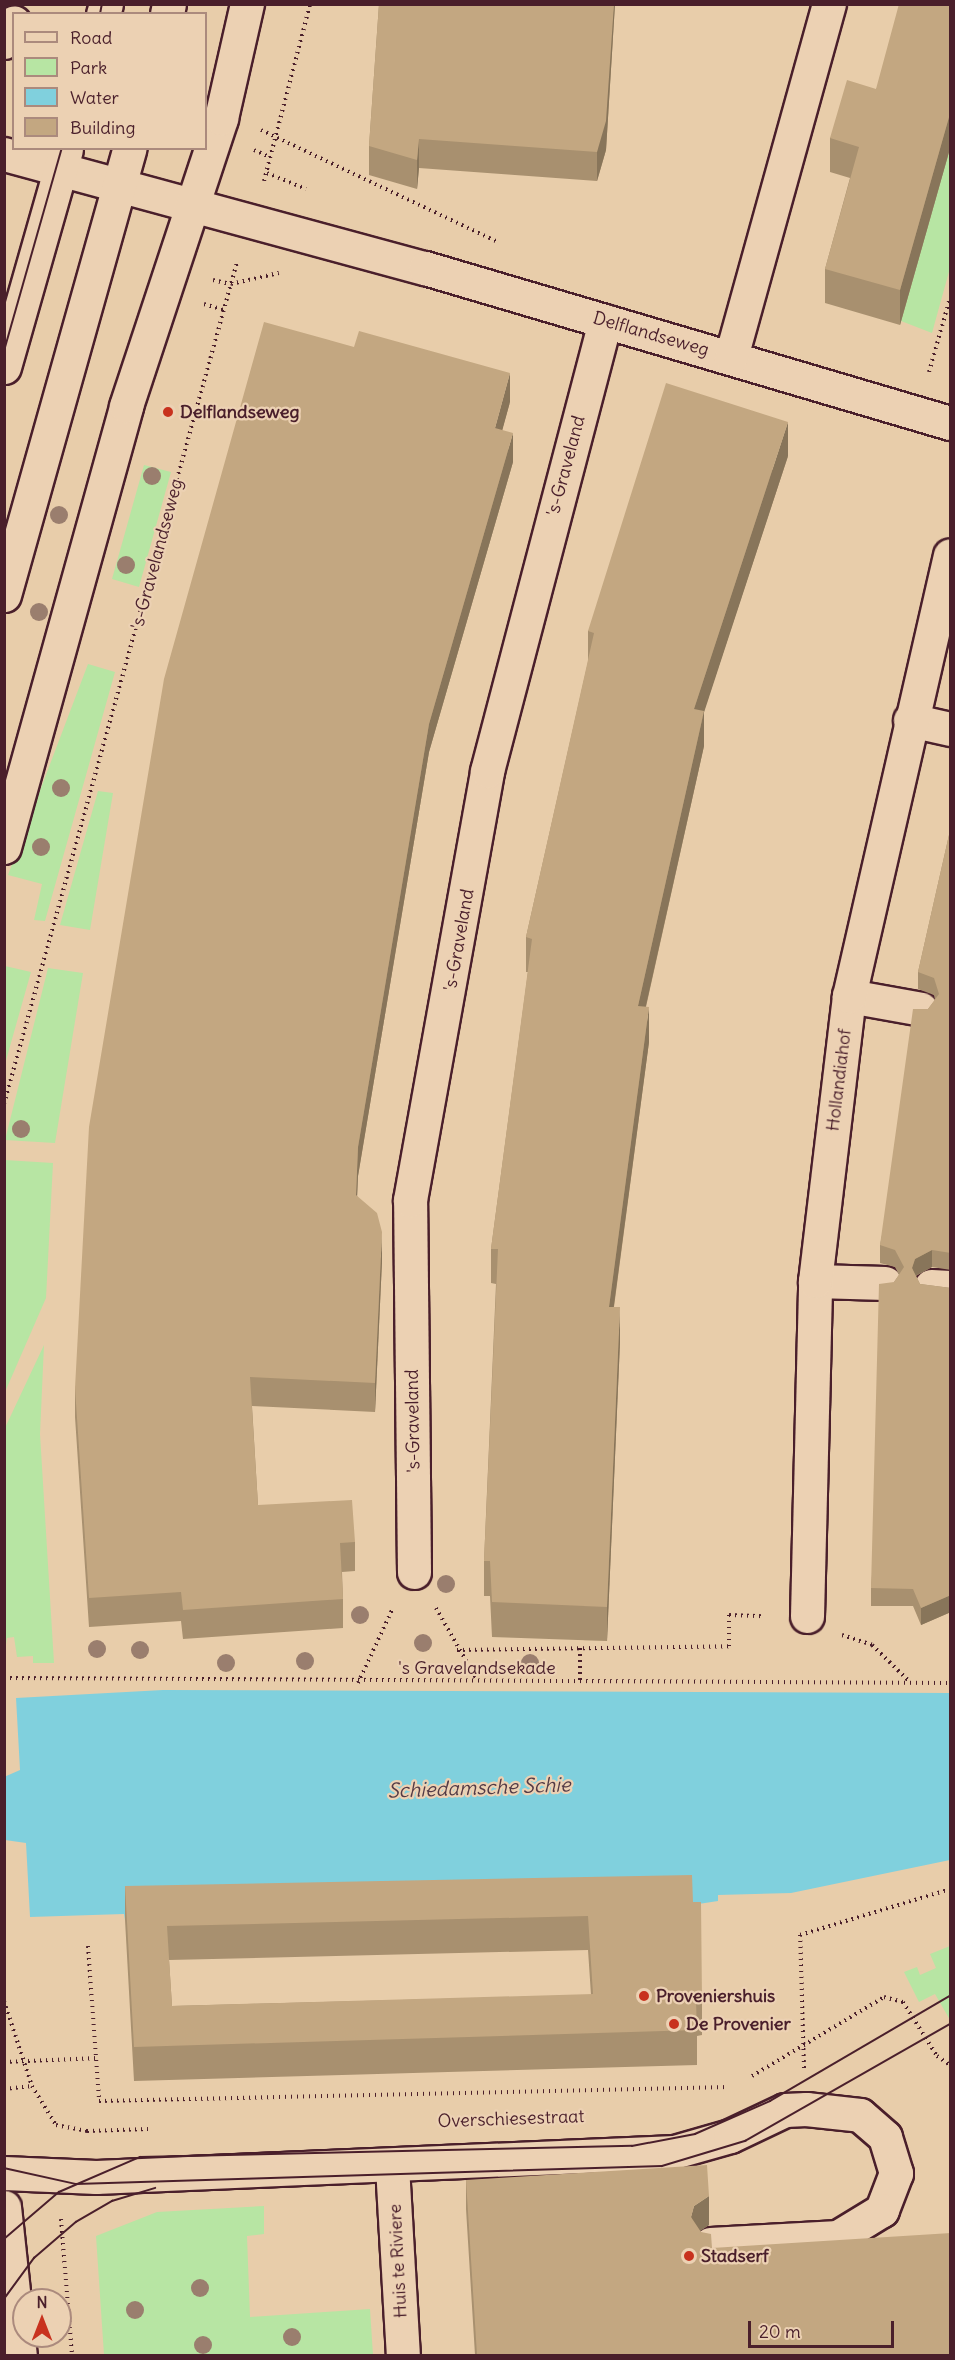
<!DOCTYPE html>
<style>
body{margin:0}
#map{position:relative;width:955px;height:2360px;overflow:hidden;background:#e8cdaa;font-family:Delius,sans-serif}
div>[style]{position:absolute}
[style*='--x']{left:calc(var(--x)*1px);top:calc(var(--y)*1px);width:calc(var(--w)*1px);rotate:calc(var(--a)*1deg)}
.green>*{inset:0;background:#b7e5a3}
.water>*{inset:0;background:#80d0dd}
.path>*{height:4px;margin-top:-2px;transform-origin:0;background:repeating-linear-gradient(90deg,#4a1f2b 0 1.5px,transparent 0 6px)}
.roads{filter:drop-shadow(2px 0 #4a1f2b) drop-shadow(-2px 0 #4a1f2b) drop-shadow(0 2px #4a1f2b) drop-shadow(0 -2px #4a1f2b)}
.minor>*{height:33px;margin:-16.5px;padding:0 16.5px;transform-origin:16.5px;border-radius:16.5px;background:#ecd1b3}
.major>*{height:33px;margin:-16.5px;padding:0 16.5px;transform-origin:16.5px;border-radius:16.5px;background:#ecd1b3}
.tram>*{height:1.5px;margin:-0.75px;padding:0 0.75px;transform-origin:0.75px;border-radius:0.75px;background:#4a1f2b}
.trees>*{width:18px;height:18px;margin:-9px;border-radius:50%;background:#9a7e6e}
.wall>*{inset:0;background:#a8906f}
.shaded-wall>*{inset:0;background:#88755a}
.building>*{inset:0;background:#c3a781}
.dots>*{width:16px;height:16px;translate:-50% -50%;box-sizing:border-box;border:3px solid #ecd1b3;border-radius:50%}
span{translate:-50% -50%;white-space:nowrap;text-align:center;line-height:1.15;-webkit-text-stroke:4.5px #ecd1b3;paint-order:stroke}
.street-label{font-size:18px;color:#4a1f2b}
.poi-label{font-size:18px;color:#4a1f2b;font-weight:700}
.left{translate:0 -50%;text-align:left}
.water-label{font-size:20px;color:#523a46;font-style:italic}
.frame{position:absolute;inset:0;border:6px solid #4a1f2b;pointer-events:none}
.legend{position:absolute;left:12px;top:12px;width:195px;height:138px;box-sizing:border-box;background:#ecd1b3;border:2px solid #ab8a7d;margin:0;padding:8px 10px;list-style:none;font-size:18px;color:#4a1f2b}
.legend li{display:flex;align-items:center;gap:12px;height:30px}
.legend b{width:30px;border:2px solid #ab8a7d}
.north{position:absolute;left:12px;top:2288px;width:60px;height:60px;box-sizing:border-box;background:#ecd1b3;border:2px solid #ab8a7d;border-radius:50%;rotate:0deg;font-size:16px;font-weight:700;line-height:24px;text-align:center;color:#4a1f2b}
.north::after{content:'';display:block;margin:auto;width:21px;height:27px;background:#c8321e;clip-path:polygon(50% 0,100% 100%,50% 72%,0 100%)}
.scale{position:absolute;left:748px;top:2321px;width:146px;height:27px;box-sizing:border-box;border:3px solid #4a1f2b;border-top:0;padding-left:8px;font-size:18px;line-height:21px;white-space:nowrap;color:#4a1f2b;-webkit-text-stroke:4px #ecd1b3;paint-order:stroke}
</style>
<div id="map">
<div class="green">
<div style="clip-path:polygon(950px 145px,950px 268px,932px 333px,901px 321px)"></div>
<div style="clip-path:polygon(144px 465px,171px 472px,139px 587px,112px 579px)"></div>
<div style="clip-path:polygon(88px 664px,115px 672px,45px 921px,34px 920px,42px 884px,8px 875px)"></div>
<div style="clip-path:polygon(98px 791px,113px 793px,90px 930px,60px 925px)"></div>
<div style="clip-path:polygon(5px 966px,31px 972px,5px 1064px,4px 966px)"></div>
<div style="clip-path:polygon(48px 968px,83px 973px,55px 1143px,5px 1140px)"></div>
<div style="clip-path:polygon(5px 1160px,53px 1163px,46px 1298px,5px 1392px)"></div>
<div style="clip-path:polygon(44px 1345px,40px 1434px,54px 1663px,33px 1663px,33px 1656px,17px 1657px,14px 1637px,7px 1638px,5px 1651px,4px 1430px)"></div>
<div style="clip-path:polygon(950px 1946px,950px 2020px,935px 1994px,919px 2002px,904px 1972px,917px 1967px,920px 1975px,936px 1968px,930px 1954px)"></div>
<div style="clip-path:polygon(264px 2206px,264px 2234px,247px 2236px,250px 2317px,370px 2309px,373px 2355px,104px 2355px,96px 2236px,157px 2212px)"></div>
</div>
<div class="water">
<div style="clip-path:polygon(163px 1690px,950px 1693px,950px 1860px,791px 1893px,718px 1895px,718px 1901px,692px 1905px,125px 1920px,124px 1914px,30px 1917px,26px 1843px,5px 1840px,4px 1777px,20px 1770px,16px 1698px)"></div>
</div>
<div class="path">
<div style="--x:261;--y:130;--w:262;--a:25.3"></div>
<div style="--x:254;--y:150;--w:17;--a:24"></div>
<div style="--x:267;--y:173;--w:42;--a:22.3"></div>
<div style="--x:264;--y:181;--w:183;--a:-75.4"></div>
<div style="--x:213;--y:280;--w:18;--a:13"></div>
<div style="--x:231;--y:284;--w:49;--a:-12.9"></div>
<div style="--x:204;--y:304;--w:21;--a:17"></div>
<div style="--x:929;--y:372;--w:77;--a:-74.2"></div>
<div style="--x:4;--y:1104;--w:874;--a:-74.53"></div>
<div style="--x:436;--y:1608;--w:83;--a:60.3"></div>
<div style="--x:842;--y:1635;--w:32;--a:18"></div>
<div style="--x:872;--y:1645;--w:53;--a:44.2"></div>
<div style="--x:580;--y:1648;--w:33;--a:90"></div>
<div style="--x:457;--y:1650;--w:272;--a:-0.8"></div>
<div style="--x:729;--y:1646;--w:31;--a:-90"></div>
<div style="--x:729;--y:1615;--w:35;--a:2"></div>
<div style="--x:4;--y:1678;--w:946;--a:0.3"></div>
<div style="--x:358;--y:1683;--w:83;--a:-65"></div>
<div style="--x:88;--y:1946;--w:155;--a:85.9"></div>
<div style="--x:99;--y:2101;--w:630;--a:-1.27"></div>
<div style="--x:4;--y:2001;--w:89;--a:71.8"></div>
<div style="--x:32;--y:2086;--w:46;--a:58.4"></div>
<div style="--x:56;--y:2125;--w:32;--a:11"></div>
<div style="--x:87;--y:2131;--w:61;--a:-1.9"></div>
<div style="--x:4;--y:2062;--w:93;--a:-2.5"></div>
<div style="--x:804;--y:2068;--w:133;--a:-91.7"></div>
<div style="--x:800;--y:1935;--w:157;--a:-17"></div>
<div style="--x:752;--y:2076;--w:154;--a:-30.9"></div>
<div style="--x:884;--y:1997;--w:20;--a:15"></div>
<div style="--x:903;--y:2002;--w:64;--a:57.8"></div>
<div style="--x:937;--y:2056;--w:16;--a:35"></div>
<div style="--x:4;--y:2089;--w:28;--a:-6"></div>
<div style="--x:61;--y:2219;--w:137;--a:85.4"></div>
</div>
<div class="roads">
<div class="minor">
<div style="--x:103;--y:14;--w:10;--a:-73"></div>
<div style="--x:4;--y:42;--w:22;--a:-63"></div>
<div style="--x:4;--y:154;--w:436;--a:15.2"></div>
<div style="--x:425;--y:268;--w:547;--a:16.45"></div>
<div style="--x:731;--y:357;--w:366;--a:-74.5"></div>
<div style="--x:4;--y:367;--w:226;--a:-74.1"></div>
<div style="--x:910;--y:720;--w:41;--a:12.7"></div>
<div style="--x:849;--y:996;--w:73;--a:10.2"></div>
<div style="--x:815;--y:1281;--w:70;--a:1.6"></div>
<div style="--x:931;--y:1286;--w:19;--a:3"></div>
<div style="--x:414;--y:1572;--w:372;--a:-90.6"></div>
<div style="--x:410;--y:1200;--w:436;--a:-79.8"></div>
<div style="--x:487;--y:771;--w:465;--a:-75.3"></div>
<div style="--x:807;--y:1616;--w:335;--a:-88.6"></div>
<div style="--x:815;--y:1281;--w:287;--a:-83.2"></div>
<div style="--x:849;--y:996;--w:452;--a:-77.1"></div>
<div style="--x:392;--y:2166;--w:190;--a:86.7"></div>
<div style="--x:4;--y:2173;--w:92;--a:2.5"></div>
<div style="--x:96;--y:2177;--w:579;--a:-2.48"></div>
<div style="--x:674;--y:2152;--w:58;--a:-15.9"></div>
<div style="--x:730;--y:2136;--w:61;--a:-25.3"></div>
<div style="--x:785;--y:2110;--w:21;--a:-3"></div>
<div style="--x:806;--y:2109;--w:54;--a:6.3"></div>
<div style="--x:860;--y:2115;--w:33;--a:41"></div>
<div style="--x:885;--y:2137;--w:38;--a:73"></div>
<div style="--x:896;--y:2173;--w:40;--a:111"></div>
<div style="--x:882;--y:2210;--w:52;--a:148.5"></div>
<div style="--x:838;--y:2237;--w:128;--a:176.9"></div>
</div>
<div class="major">
<div style="--x:167;--y:14;--w:10;--a:-79"></div>
<div style="--x:4;--y:595;--w:464;--a:-74.3"></div>
<div style="--x:4;--y:847;--w:458;--a:-74.5"></div>
<div style="--x:126;--y:406;--w:303;--a:-71.7"></div>
<div style="--x:221;--y:118;--w:117;--a:-77.2"></div>
<div style="--x:4;--y:2207;--w:150;--a:83.9"></div>
</div>
</div>
<div class="tram">
<div style="--x:100;--y:14;--w:10;--a:-79"></div>
<div style="--x:4;--y:351;--w:211;--a:-74.1"></div>
<div style="--x:4;--y:2168;--w:74;--a:12.5"></div>
<div style="--x:76;--y:2184;--w:586;--a:-1.76"></div>
<div style="--x:662;--y:2166;--w:87;--a:-16.8"></div>
<div style="--x:745;--y:2141;--w:236;--a:-29.7"></div>
<div style="--x:4;--y:2239;--w:72;--a:-40.5"></div>
<div style="--x:59;--y:2192;--w:88;--a:-23.4"></div>
<div style="--x:140;--y:2157;--w:492;--a:-1.3"></div>
<div style="--x:632;--y:2146;--w:64;--a:-10.8"></div>
<div style="--x:695;--y:2134;--w:82;--a:-23.7"></div>
<div style="--x:770;--y:2101;--w:208;--a:-30.3"></div>
<div style="--x:4;--y:2299;--w:51;--a:-53.8"></div>
<div style="--x:34;--y:2258;--w:55;--a:-40.6"></div>
<div style="--x:76;--y:2222;--w:42;--a:-30.3"></div>
<div style="--x:112;--y:2201;--w:45;--a:-16.8"></div>
</div>
<div class="trees">
<div style="left:152px;top:476px"></div>
<div style="left:59px;top:515px"></div>
<div style="left:126px;top:565px"></div>
<div style="left:39px;top:612px"></div>
<div style="left:61px;top:788px"></div>
<div style="left:41px;top:847px"></div>
<div style="left:21px;top:1129px"></div>
<div style="left:446px;top:1584px"></div>
<div style="left:360px;top:1615px"></div>
<div style="left:423px;top:1643px"></div>
<div style="left:97px;top:1649px"></div>
<div style="left:140px;top:1650px"></div>
<div style="left:305px;top:1661px"></div>
<div style="left:226px;top:1663px"></div>
<div style="left:530px;top:1663px"></div>
<div style="left:200px;top:2288px"></div>
<div style="left:135px;top:2310px"></div>
<div style="left:292px;top:2337px"></div>
<div style="left:203px;top:2345px"></div>
</div>
<div class="wall">
<div style="clip-path:polygon(379px 4px,615px 4px,606px 150px,597px 181px,419px 168px,417px 189px,369px 175px,369px 146px)"></div>
<div style="clip-path:polygon(951px 4px,951px 145px,900px 325px,825px 303px,825px 269px,850px 178px,830px 172px,830px 138px,876px 89px)"></div>
<div style="clip-path:polygon(510px 402px,502px 430px,513px 462px,429px 752px,358px 1176px,357px 1196px,382px 1261px,375px 1412px,252px 1406px,258px 1505px,355px 1542px,355px 1571px,342px 1572px,343px 1599px,343px 1628px,183px 1639px,181px 1621px,89px 1627px,75px 1417px,75px 1388px)"></div>
<div style="clip-path:polygon(788px 456px,704px 711px,704px 746px,646px 1007px,649px 1042px,614px 1307px,620px 1342px,607px 1641px,492px 1637px,490px 1596px,484px 1596px,484px 1561px,496px 1284px,491px 1283px,491px 1249px,528px 972px,526px 972px,526px 937px,588px 662px,588px 631px)"></div>
<div style="clip-path:polygon(951px 826px,951px 1270px,932px 1267px,916px 1276px,920px 1284px,951px 1288px,951px 1612px,921px 1625px,913px 1606px,871px 1606px,871px 1588px,894px 1282px,899px 1275px,895px 1267px,880px 1263px,880px 1245px,928px 1009px,935px 1000px,934px 995px,918px 989px,918px 972px)"></div>
<div style="clip-path:polygon(evenodd,125px 1886px,693px 1902px,702px 2000px,702px 2035px,697px 2036px,697px 2065px,134px 2081px,125px 1920px,125px 1886px,588px 1950px,591px 1995px,172px 2006px,169px 1960px,588px 1950px)"></div>
<div style="clip-path:polygon(466px 2180px,709px 2225px,700px 2231px,712px 2248px,951px 2355px,475px 2355px,466px 2209px)"></div>
</div>
<div class="shaded-wall">
<div style="clip-path:polygon(614px 4px,615px 4px,606px 150px,597px 181px,597px 152px)"></div>
<div style="clip-path:polygon(951px 110px,951px 145px,900px 325px,900px 290px)"></div>
<div style="clip-path:polygon(419px 139px,419px 168px,417px 189px,417px 160px)"></div>
<div style="clip-path:polygon(510px 373px,510px 402px,495px 457px,495px 428px)"></div>
<div style="clip-path:polygon(788px 422px,788px 456px,694px 743px,694px 709px)"></div>
<div style="clip-path:polygon(513px 433px,513px 462px,429px 752px,358px 1176px,356px 1223px,356px 1195px,358px 1147px,429px 724px)"></div>
<div style="clip-path:polygon(704px 711px,704px 746px,638px 1041px,638px 1006px)"></div>
<div style="clip-path:polygon(649px 1007px,649px 1042px,609px 1342px,609px 1307px)"></div>
<div style="clip-path:polygon(382px 1232px,382px 1261px,375px 1412px,375px 1383px)"></div>
<div style="clip-path:polygon(932px 1250px,932px 1267px,915px 1276px,912px 1268px,915px 1259px)"></div>
<div style="clip-path:polygon(620px 1307px,620px 1342px,607px 1641px,607px 1607px)"></div>
<div style="clip-path:polygon(951px 1595px,951px 1612px,921px 1625px,921px 1608px)"></div>
<div style="clip-path:polygon(709px 2196px,709px 2225px,694px 2235px,691px 2217px,694px 2206px)"></div>
</div>
<div class="building">
<div style="clip-path:polygon(379px 4px,614px 4px,606px 121px,597px 152px,419px 139px,417px 160px,369px 146px)"></div>
<div style="clip-path:polygon(899px 4px,951px 4px,951px 110px,900px 290px,825px 269px,859px 147px,830px 138px,847px 80px,876px 89px)"></div>
<div style="clip-path:polygon(264px 322px,354px 347px,359px 331px,510px 373px,495px 428px,513px 433px,429px 724px,358px 1147px,356px 1195px,377px 1213px,382px 1232px,375px 1383px,250px 1377px,258px 1505px,352px 1500px,355px 1542px,340px 1543px,343px 1599px,183px 1610px,181px 1592px,89px 1598px,75px 1388px,89px 1127px,164px 679px)"></div>
<div style="clip-path:polygon(666px 383px,788px 422px,694px 709px,704px 711px,638px 1006px,649px 1007px,609px 1307px,620px 1307px,607px 1607px,492px 1602px,490px 1561px,484px 1561px,498px 1249px,491px 1249px,532px 939px,526px 937px,594px 633px,588px 631px)"></div>
<div style="clip-path:polygon(951px 826px,951px 1253px,932px 1250px,915px 1259px,912px 1268px,920px 1284px,951px 1288px,951px 1595px,921px 1608px,913px 1589px,871px 1588px,879px 1284px,894px 1282px,904px 1267px,895px 1250px,880px 1245px,913px 1009px,928px 1009px,939px 994px,934px 978px,918px 972px)"></div>
<div style="clip-path:polygon(evenodd,692px 1875px,693px 1902px,701px 1902px,702px 2000px,696px 2001px,697px 2030px,134px 2047px,125px 1886px,692px 1875px,588px 1916px,593px 1994px,172px 2006px,167px 1926px,588px 1916px)"></div>
<div style="clip-path:polygon(707px 2165px,709px 2196px,694px 2206px,691px 2217px,701px 2232px,711px 2234px,712px 2248px,951px 2233px,951px 2355px,477px 2355px,466px 2180px)"></div>
</div>
<div class="dots">
<div style="left:168px;top:412px;background:#c8321e"></div>
<div style="left:644px;top:1996px;background:#c8321e"></div>
<div style="left:674px;top:2024px;background:#c8321e"></div>
<div style="left:689px;top:2256px;background:#c8321e"></div>
</div>
<div class="street-label">
<span style="left:651px;top:334px;rotate:16deg">Delflandseweg</span>
<span style="left:566px;top:466px;rotate:-75deg">'s-Graveland</span>
<span style="left:157px;top:554px;rotate:-75deg">'s-Gravelandseweg</span>
<span style="left:459px;top:940px;rotate:-80deg">'s-Graveland</span>
<span style="left:839px;top:1080px;rotate:-83deg">Hollandiahof</span>
<span style="left:413px;top:1421px;rotate:-91deg">'s-Graveland</span>
<span style="left:477px;top:1668px">'s Gravelandsekade</span>
<span style="left:511px;top:2119px;rotate:-2deg">Overschiesestraat</span>
<span style="left:398px;top:2261px;rotate:-93deg">Huis te Riviere</span>
</div>
<div class="poi-label">
<span class="left" style="left:180px;top:412px">Delflandseweg</span>
<span class="left" style="left:656px;top:1996px">Proveniershuis</span>
<span class="left" style="left:686px;top:2024px">De Provenier</span>
<span class="left" style="left:701px;top:2256px">Stadserf</span>
</div>
<div class="water-label">
<span style="left:479px;top:1787px;rotate:-2deg">Schiedamsche Schie</span>
</div>
<div class="frame"></div>
<ul class="legend">
<li><b style="height:8px;background:#ecd1b3"></b>Road</li>
<li><b style="height:16px;background:#b7e5a3"></b>Park</li>
<li><b style="height:16px;background:#80d0dd"></b>Water</li>
<li><b style="height:16px;background:#c3a781"></b>Building</li>
</ul>
<div class="north">N</div>
<div class="scale">20 m</div>
</div>
